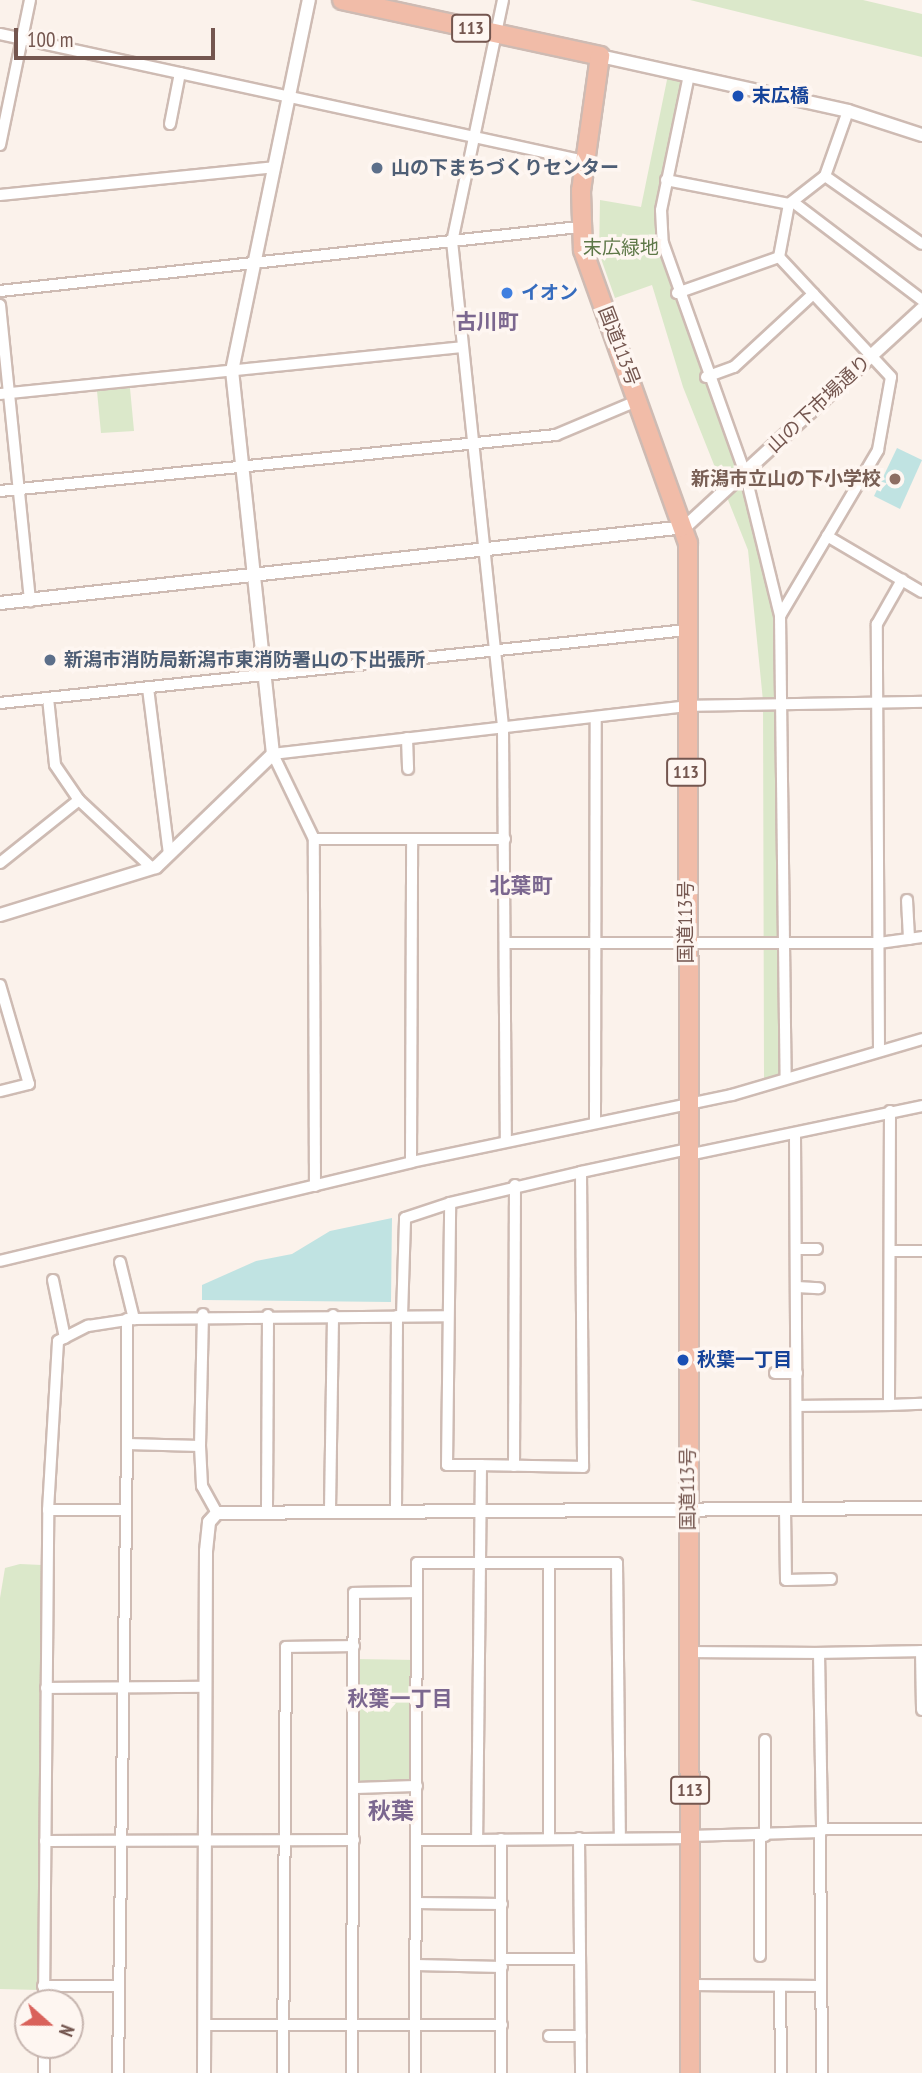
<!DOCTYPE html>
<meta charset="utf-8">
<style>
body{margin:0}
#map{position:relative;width:922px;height:2073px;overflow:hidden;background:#fbf2eb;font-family:"PT Sans Narrow","Noto Sans JP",sans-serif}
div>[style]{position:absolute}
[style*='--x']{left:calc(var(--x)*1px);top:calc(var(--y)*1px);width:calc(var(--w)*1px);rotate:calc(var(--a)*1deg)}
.green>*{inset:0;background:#dbe8ca}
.water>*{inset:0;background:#c0e3e2}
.roads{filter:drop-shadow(2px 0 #cebbb3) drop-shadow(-2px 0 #cebbb3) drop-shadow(0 2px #cebbb3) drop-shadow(0 -2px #cebbb3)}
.minor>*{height:10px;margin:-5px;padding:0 5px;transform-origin:5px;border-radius:5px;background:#fff}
.tertiary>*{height:12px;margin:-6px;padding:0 6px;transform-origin:6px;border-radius:6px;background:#fff}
.trunk>*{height:18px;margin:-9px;padding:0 9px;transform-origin:9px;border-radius:9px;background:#f1bca8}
.dots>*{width:19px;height:19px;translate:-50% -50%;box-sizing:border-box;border:4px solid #fef6f1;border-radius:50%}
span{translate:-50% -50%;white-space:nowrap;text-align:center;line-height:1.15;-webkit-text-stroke:7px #fef6f1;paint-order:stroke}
.shield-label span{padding:2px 5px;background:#fef6f1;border:2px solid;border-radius:5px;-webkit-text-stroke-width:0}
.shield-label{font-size:18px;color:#74564f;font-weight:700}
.transit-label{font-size:19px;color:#164399;font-weight:700}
.left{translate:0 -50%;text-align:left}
.service-label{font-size:19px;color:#4e5e75;font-weight:700}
.park-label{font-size:19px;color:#5e7848}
.shop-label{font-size:19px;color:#366cbe;font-weight:700}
.street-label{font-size:19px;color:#74564f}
.education-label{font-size:19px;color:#785e54;font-weight:700}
.right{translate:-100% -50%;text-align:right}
.neighbourhood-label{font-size:21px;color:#7b678f;font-weight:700}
.quarter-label{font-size:23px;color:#7b678f;font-weight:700}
.north{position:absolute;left:14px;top:1989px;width:70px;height:70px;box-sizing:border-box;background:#fef6f1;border:2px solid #c7b6b0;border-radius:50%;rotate:111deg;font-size:19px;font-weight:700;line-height:28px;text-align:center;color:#74564f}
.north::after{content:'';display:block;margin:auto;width:24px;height:32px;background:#d9625b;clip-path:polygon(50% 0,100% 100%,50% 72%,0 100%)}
.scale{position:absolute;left:14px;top:28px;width:201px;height:32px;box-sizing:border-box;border:4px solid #74564f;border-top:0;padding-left:9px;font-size:21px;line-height:24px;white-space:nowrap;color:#74564f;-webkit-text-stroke:5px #fef6f1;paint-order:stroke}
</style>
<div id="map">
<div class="green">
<div style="clip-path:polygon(690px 0,863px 0,922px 14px,922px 57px)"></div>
<div style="clip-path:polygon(669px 70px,689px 75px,666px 180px,663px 243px,745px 473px,780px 616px,786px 1078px,764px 1081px,763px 701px,748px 550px,683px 387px,652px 285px,615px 298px,599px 253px,600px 200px,641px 207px)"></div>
<div style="clip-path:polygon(130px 388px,134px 431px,101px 433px,97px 391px)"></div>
<div style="clip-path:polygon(20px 1564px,42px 1565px,39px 1990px,0 1989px,0 1598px,5px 1568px)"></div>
<div style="clip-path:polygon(354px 1659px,417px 1660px,417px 1786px,354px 1788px)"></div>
</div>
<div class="water">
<div style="clip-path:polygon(897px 448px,922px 460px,900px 509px,874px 496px)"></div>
<div style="clip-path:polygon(392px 1218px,391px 1302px,202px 1300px,202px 1285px,256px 1261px,292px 1254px,330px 1231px)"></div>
</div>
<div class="roads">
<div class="minor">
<div style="--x:503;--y:0;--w:246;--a:101.9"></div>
<div style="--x:452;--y:241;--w:492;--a:84"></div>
<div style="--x:503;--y:730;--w:410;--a:89.6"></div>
<div style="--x:0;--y:34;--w:599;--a:12.25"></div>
<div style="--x:689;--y:75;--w:138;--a:101.7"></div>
<div style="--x:661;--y:210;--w:33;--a:87"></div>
<div style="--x:663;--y:243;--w:244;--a:70.4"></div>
<div style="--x:745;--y:473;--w:147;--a:76.2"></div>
<div style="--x:780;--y:616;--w:462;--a:89.3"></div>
<div style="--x:170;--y:124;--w:52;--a:-78.9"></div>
<div style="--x:0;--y:145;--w:148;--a:-78.3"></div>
<div style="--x:825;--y:176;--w:118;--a:35"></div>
<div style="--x:666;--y:180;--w:125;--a:11"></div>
<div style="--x:0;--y:195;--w:275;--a:-5.8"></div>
<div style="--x:793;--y:202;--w:162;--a:37.2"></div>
<div style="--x:0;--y:291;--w:583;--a:-6.31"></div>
<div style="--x:677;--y:293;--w:108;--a:-19.4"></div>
<div style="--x:0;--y:305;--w:298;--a:84.2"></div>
<div style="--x:706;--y:377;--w:30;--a:-20"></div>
<div style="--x:734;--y:367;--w:108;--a:-42.7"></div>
<div style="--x:0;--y:394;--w:464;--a:-5.8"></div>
<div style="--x:0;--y:491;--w:559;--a:-5.75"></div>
<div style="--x:556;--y:435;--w:90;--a:-22.9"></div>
<div style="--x:827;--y:536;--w:110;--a:30.5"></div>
<div style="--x:780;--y:616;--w:193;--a:-59.4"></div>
<div style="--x:878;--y:450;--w:74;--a:-79.9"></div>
<div style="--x:891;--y:377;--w:164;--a:-133"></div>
<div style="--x:779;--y:257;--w:54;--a:-79.3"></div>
<div style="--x:789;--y:204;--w:46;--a:-37.9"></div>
<div style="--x:825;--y:176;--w:69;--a:-70.5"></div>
<div style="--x:148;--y:688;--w:167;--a:82.8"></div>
<div style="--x:48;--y:698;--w:67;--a:84"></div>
<div style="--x:55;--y:765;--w:42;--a:55.6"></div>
<div style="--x:79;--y:800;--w:100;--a:43"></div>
<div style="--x:0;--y:703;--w:691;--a:-6.07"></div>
<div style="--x:407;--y:738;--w:31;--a:88"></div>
<div style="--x:314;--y:839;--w:191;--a:0"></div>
<div style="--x:0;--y:863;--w:101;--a:-38.6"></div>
<div style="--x:907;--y:900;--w:39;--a:87"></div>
<div style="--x:506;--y:943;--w:373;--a:0"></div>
<div style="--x:879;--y:943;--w:43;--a:-7.9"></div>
<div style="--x:0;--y:985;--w:103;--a:73.7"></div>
<div style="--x:29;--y:1084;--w:30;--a:166"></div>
<div style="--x:879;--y:1050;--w:426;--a:-90.3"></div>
<div style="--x:877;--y:624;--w:51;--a:-60.4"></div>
<div style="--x:890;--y:1111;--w:294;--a:90.2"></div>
<div style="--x:889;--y:1405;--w:33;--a:-2"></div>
<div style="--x:595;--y:1120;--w:401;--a:-89.9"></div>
<div style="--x:795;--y:1135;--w:374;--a:89.7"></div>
<div style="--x:688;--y:1155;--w:239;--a:-11.8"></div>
<div style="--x:411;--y:1162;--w:323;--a:-89.8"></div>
<div style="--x:581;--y:1172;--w:109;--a:-12.1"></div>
<div style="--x:315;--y:1186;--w:347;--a:-90.2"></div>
<div style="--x:314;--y:839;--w:94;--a:-115.8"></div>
<div style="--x:273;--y:754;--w:416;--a:-6.6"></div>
<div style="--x:686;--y:706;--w:236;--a:-1"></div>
<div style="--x:796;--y:1249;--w:21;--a:0"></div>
<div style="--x:890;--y:1251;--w:32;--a:0"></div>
<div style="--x:0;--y:1261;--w:423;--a:-13.5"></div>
<div style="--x:411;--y:1162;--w:328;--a:-11.8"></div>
<div style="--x:732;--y:1095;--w:198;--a:-16.4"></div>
<div style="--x:120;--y:1262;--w:59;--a:76.2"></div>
<div style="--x:53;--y:1280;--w:59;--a:78.3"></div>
<div style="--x:797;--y:1287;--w:22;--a:3"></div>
<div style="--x:402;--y:1316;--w:98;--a:-88.2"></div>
<div style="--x:405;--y:1218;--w:47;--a:-18.4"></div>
<div style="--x:775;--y:1373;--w:22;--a:0"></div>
<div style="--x:797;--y:1406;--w:92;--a:-0.6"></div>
<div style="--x:127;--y:1444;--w:125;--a:-90"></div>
<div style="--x:200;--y:1446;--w:132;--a:-88.7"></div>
<div style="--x:481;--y:1465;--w:34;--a:180"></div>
<div style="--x:447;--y:1465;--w:262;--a:-89.3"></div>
<div style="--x:450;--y:1203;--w:135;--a:-13.3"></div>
<div style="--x:581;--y:1172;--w:295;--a:89.6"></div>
<div style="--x:583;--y:1467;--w:102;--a:-178.9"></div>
<div style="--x:481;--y:1465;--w:375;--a:90.6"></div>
<div style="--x:477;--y:1840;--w:213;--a:-0.5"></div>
<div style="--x:514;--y:1466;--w:281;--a:-89.8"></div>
<div style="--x:396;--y:1508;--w:192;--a:-89.7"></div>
<div style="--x:267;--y:1509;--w:194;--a:-89.7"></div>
<div style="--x:330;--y:1509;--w:194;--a:-89.1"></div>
<div style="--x:785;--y:1509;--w:71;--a:89.2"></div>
<div style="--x:786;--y:1580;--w:45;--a:-1.3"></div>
<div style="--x:48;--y:1510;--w:73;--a:0"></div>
<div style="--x:921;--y:1651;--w:59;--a:89"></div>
<div style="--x:689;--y:1652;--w:130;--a:0.4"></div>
<div style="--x:819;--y:1653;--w:176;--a:89"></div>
<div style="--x:822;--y:1829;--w:100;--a:0"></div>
<div style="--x:819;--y:1653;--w:103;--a:-1.1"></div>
<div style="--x:46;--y:1688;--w:159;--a:-0.4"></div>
<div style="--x:354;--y:1788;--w:63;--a:-1.8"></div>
<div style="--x:820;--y:1835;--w:238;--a:89.5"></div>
<div style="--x:690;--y:1836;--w:131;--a:-1.7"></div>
<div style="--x:765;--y:1836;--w:96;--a:-90"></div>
<div style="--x:579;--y:1838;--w:235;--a:89.5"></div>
<div style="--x:549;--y:1839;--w:276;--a:-90"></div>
<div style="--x:418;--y:1840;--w:59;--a:0"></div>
<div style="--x:45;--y:1841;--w:309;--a:-0.2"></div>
<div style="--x:416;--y:1903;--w:86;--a:0.7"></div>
<div style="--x:760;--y:1956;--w:120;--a:-90"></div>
<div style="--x:502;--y:1959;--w:78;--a:0"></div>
<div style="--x:416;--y:1965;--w:86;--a:1.3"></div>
<div style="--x:690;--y:1985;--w:131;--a:0.4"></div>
<div style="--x:43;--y:1986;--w:75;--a:0"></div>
<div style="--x:780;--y:1986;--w:87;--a:89.3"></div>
<div style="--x:44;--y:2003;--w:493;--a:-89.5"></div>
<div style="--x:48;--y:1510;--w:169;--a:-86.6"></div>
<div style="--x:58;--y:1341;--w:34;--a:-27"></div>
<div style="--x:88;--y:1326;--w:47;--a:-8.7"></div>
<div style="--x:134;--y:1319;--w:313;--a:-0.5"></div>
<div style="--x:204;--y:2025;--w:298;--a:0"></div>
<div style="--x:549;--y:2036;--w:32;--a:0"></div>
<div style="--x:44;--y:2045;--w:28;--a:90"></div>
<div style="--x:118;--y:2073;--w:629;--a:-89.18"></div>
<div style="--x:127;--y:1444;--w:73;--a:1.6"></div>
<div style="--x:200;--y:1446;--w:40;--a:87.1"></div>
<div style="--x:202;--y:1486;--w:31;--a:61"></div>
<div style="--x:283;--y:2073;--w:426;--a:-89.6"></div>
<div style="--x:286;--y:1647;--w:68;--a:-0.8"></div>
<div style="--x:352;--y:2073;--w:480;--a:-89.8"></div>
<div style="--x:354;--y:1593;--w:63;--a:-0.9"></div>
<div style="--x:415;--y:2073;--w:510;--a:-89.78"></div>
<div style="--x:417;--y:1563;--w:200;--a:0"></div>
<div style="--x:617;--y:1563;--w:275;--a:89.4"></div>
<div style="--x:501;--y:2073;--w:234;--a:-90"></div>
</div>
<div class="tertiary">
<div style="--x:600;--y:56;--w:254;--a:12.5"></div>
<div style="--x:848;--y:111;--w:78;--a:18"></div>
<div style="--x:0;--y:603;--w:689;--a:-6.33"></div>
<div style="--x:685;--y:527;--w:322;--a:-42.6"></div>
<div style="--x:0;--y:915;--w:163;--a:-17.1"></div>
<div style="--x:156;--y:867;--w:163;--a:-44"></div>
<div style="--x:273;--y:754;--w:385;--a:-96.1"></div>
<div style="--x:232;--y:371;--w:379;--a:-78.3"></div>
<div style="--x:204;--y:2073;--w:522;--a:-89.78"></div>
<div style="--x:206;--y:1551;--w:29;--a:-84"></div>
<div style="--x:209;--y:1522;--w:12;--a:-48"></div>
<div style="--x:217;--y:1513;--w:705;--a:-0.41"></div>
</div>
<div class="trunk">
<div style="--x:342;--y:0;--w:264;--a:12.2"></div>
<div style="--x:600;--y:56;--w:136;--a:98"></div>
<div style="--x:581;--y:191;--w:59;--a:88.1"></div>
<div style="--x:583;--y:250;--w:311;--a:70.3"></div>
<div style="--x:688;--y:543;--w:1530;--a:89.93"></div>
</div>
</div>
<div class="dots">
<div style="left:738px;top:96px;background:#1a4fb4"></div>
<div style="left:377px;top:168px;background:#5c6f8a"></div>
<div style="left:507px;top:293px;background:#3f7fe0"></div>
<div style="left:895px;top:479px;background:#8d6e63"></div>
<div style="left:50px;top:660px;background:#5c6f8a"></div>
<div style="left:683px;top:1360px;background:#1a4fb4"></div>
</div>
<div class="shield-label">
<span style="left:471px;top:28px">113</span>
<span style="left:686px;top:772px">113</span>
<span style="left:690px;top:1790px">113</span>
</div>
<div class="transit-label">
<span class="left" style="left:752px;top:96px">末広橋</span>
<span class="left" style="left:697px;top:1360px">秋葉一丁目</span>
</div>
<div class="service-label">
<span class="left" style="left:391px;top:168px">山の下まちづくりセンター</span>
<span class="left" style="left:64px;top:660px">新潟市消防局新潟市東消防署山の下出張所</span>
</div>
<div class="park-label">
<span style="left:621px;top:248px">末広緑地</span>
</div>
<div class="shop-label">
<span class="left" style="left:521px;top:293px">イオン</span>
</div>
<div class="street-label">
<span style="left:619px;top:346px;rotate:69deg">国道113号</span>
<span style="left:819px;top:404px;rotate:-43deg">山の下市場通り</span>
<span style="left:686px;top:922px;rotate:-90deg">国道113号</span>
<span style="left:688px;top:1489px;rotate:-90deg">国道113号</span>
</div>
<div class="education-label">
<span class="right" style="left:881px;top:479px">新潟市立山の下小学校</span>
</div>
<div class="neighbourhood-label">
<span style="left:487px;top:322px">古川町</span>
<span style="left:521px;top:886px">北葉町</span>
<span style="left:400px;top:1699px">秋葉一丁目</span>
</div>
<div class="quarter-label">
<span style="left:391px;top:1811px">秋葉</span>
</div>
<div class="north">N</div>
<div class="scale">100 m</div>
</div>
